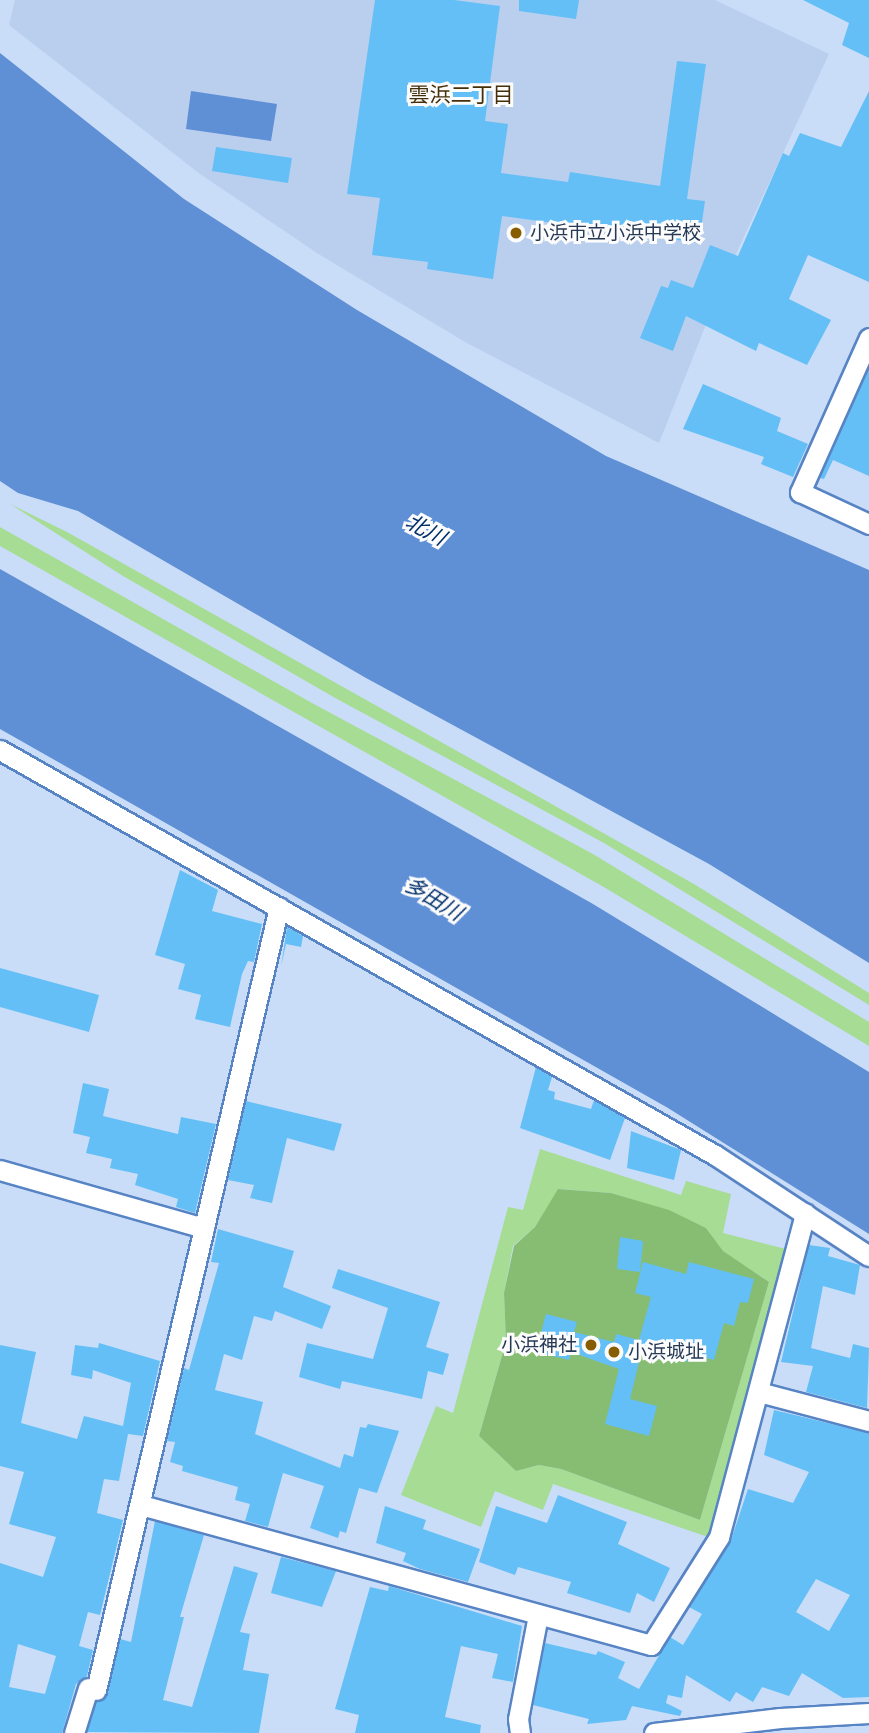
<!DOCTYPE html>
<meta charset="utf-8">
<style>
body{margin:0}
#map{position:relative;width:869px;height:1733px;overflow:hidden;background:#c9ddf9;font-family:Quicksand,"Noto Sans JP",sans-serif}
div>[style]{position:absolute}
[style*='--x']{left:calc(var(--x)*1px);top:calc(var(--y)*1px);width:calc(var(--w)*1px);rotate:calc(var(--a)*1deg)}
.built>*{inset:0;background:#bacfee}
.green>*{inset:0;background:#a7dc94}
.forest>*{inset:0;background:#86bd72}
.water>*{inset:0;background:#5f8fd5}
.building>*{inset:0;background:#64bff6}
.roads{filter:drop-shadow(2px 0 #5784c4) drop-shadow(-2px 0 #5784c4) drop-shadow(0 2px #5784c4) drop-shadow(0 -2px #5784c4)}
.minor>*{height:19px;margin:-9.5px;padding:0 9.5px;transform-origin:9.5px;border-radius:9.5px;background:#fff}
.dots>*{width:19px;height:19px;translate:-50% -50%;box-sizing:border-box;border:4px solid #fcfcfc;border-radius:50%}
span{translate:-50% -50%;white-space:nowrap;text-align:center;line-height:1.15;-webkit-text-stroke:6px #fcfcfc;paint-order:stroke}
.poi-label{font-size:19px;color:#263955}
.left{translate:0 -50%;text-align:left}
.right{translate:-100% -50%;text-align:right}
.neighbourhood-label{font-size:21px;color:#442f09}
.water-label{font-size:21px;color:#002f6c;font-style:italic}
</style>
<div id="map">
<div class="built">
<div style="clip-path:polygon(15px 0,715px 0,829px 54px,722px 284px,659px 443px,465px 342px,320px 255px,200px 174px,9px 25px)"></div>
</div>
<div class="green">
<div style="clip-path:polygon(10px 504px,67px 532px,694px 884px,869px 993px,869px 1005px,604px 843px,337px 699px,123px 576px)"></div>
<div style="clip-path:polygon(0 527px,312px 703px,593px 854px,869px 1022px,869px 1046px,602px 886px,0 546px)"></div>
<div style="clip-path:polygon(evenodd,540px 1149px,681px 1195px,686px 1181px,731px 1194px,723px 1233px,786px 1249px,708px 1537px,553px 1484px,543px 1510px,495px 1491px,481px 1527px,401px 1495px,436px 1406px,453px 1413px,508px 1207px,523px 1210px,540px 1149px,559px 1189px,611px 1193px,669px 1211px,706px 1228px,722px 1251px,769px 1282px,700px 1520px,561px 1469px,539px 1465px,516px 1471px,479px 1436px,506px 1342px,504px 1293px,513px 1246px,535px 1227px,559px 1189px)"></div>
</div>
<div class="forest">
<div style="clip-path:polygon(558px 1189px,611px 1193px,669px 1210px,706px 1228px,723px 1251px,769px 1282px,700px 1520px,561px 1469px,539px 1465px,516px 1471px,479px 1436px,506px 1342px,504px 1293px,514px 1246px,535px 1227px)"></div>
</div>
<div class="water">
<div style="clip-path:polygon(0 53px,184px 199px,357px 310px,606px 456px,869px 570px,869px 963px,709px 864px,366px 678px,78px 511px,18px 493px,0 481px)"></div>
<div style="clip-path:polygon(191px 91px,277px 104px,271px 141px,186px 129px)"></div>
<div style="clip-path:polygon(0 569px,593px 904px,869px 1072px,869px 1234px,668px 1108px,0 729px)"></div>
</div>
<div class="building">
<div style="clip-path:polygon(375px 0,454px 0,500px 6px,485px 121px,508px 124px,501px 173px,568px 182px,570px 172px,660px 186px,677px 61px,706px 64px,687px 199px,705px 201px,699px 243px,502px 216px,493px 279px,427px 269px,428px 262px,372px 255px,380px 198px,347px 194px)"></div>
<div style="clip-path:polygon(519px 0,579px 0,576px 19px,519px 11px)"></div>
<div style="clip-path:polygon(803px 0,869px 0,869px 58px,842px 45px,849px 23px)"></div>
<div style="clip-path:polygon(869px 91px,869px 282px,808px 255px,789px 299px,831px 320px,807px 365px,759px 343px,756px 351px,686px 316px,673px 351px,640px 338px,661px 286px,668px 288px,671px 280px,693px 288px,710px 245px,738px 256px,783px 153px,789px 156px,800px 133px,841px 147px)"></div>
<div style="clip-path:polygon(216px 147px,292px 158px,288px 183px,212px 171px)"></div>
<div style="clip-path:polygon(869px 368px,869px 476px,833px 460px,824px 479px,820px 478px)"></div>
<div style="clip-path:polygon(703px 384px,781px 418px,777px 431px,808px 444px,793px 477px,761px 464px,764px 457px,683px 429px)"></div>
<div style="clip-path:polygon(180px 870px,218px 890px,212px 911px,262px 924px,254px 962px,248px 961px,242px 974px,230px 1027px,195px 1019px,201px 995px,178px 989px,185px 964px,155px 955px)"></div>
<div style="clip-path:polygon(287px 927px,303px 936px,301px 947px,286px 944px,281px 967px)"></div>
<div style="clip-path:polygon(0 968px,99px 995px,89px 1032px,0 1007px)"></div>
<div style="clip-path:polygon(536px 1067px,552px 1077px,548px 1090px,555px 1092px,554px 1099px,591px 1109px,594px 1100px,625px 1118px,610px 1160px,520px 1128px)"></div>
<div style="clip-path:polygon(83px 1083px,109px 1089px,103px 1116px,178px 1134px,181px 1117px,216px 1124px,195px 1213px,176px 1207px,178px 1199px,135px 1185px,138px 1174px,110px 1168px,112px 1159px,86px 1153px,90px 1137px,73px 1133px)"></div>
<div style="clip-path:polygon(246px 1101px,342px 1124px,334px 1151px,287px 1138px,272px 1203px,250px 1198px,254px 1185px,228px 1180px)"></div>
<div style="clip-path:polygon(631px 1131px,681px 1150px,674px 1180px,627px 1168px)"></div>
<div style="clip-path:polygon(218px 1229px,294px 1251px,283px 1287px,331px 1306px,322px 1329px,275px 1311px,272px 1321px,254px 1316px,242px 1360px,224px 1354px,215px 1390px,263px 1402px,255px 1434px,340px 1468px,344px 1454px,353px 1457px,360px 1427px,366px 1428px,368px 1424px,399px 1431px,377px 1493px,359px 1488px,346px 1533px,340px 1531px,338px 1538px,310px 1528px,324px 1486px,283px 1473px,268px 1527px,245px 1521px,250px 1504px,235px 1500px,238px 1487px,182px 1471px,183px 1466px,170px 1462px,175px 1442px,167px 1441px,184px 1368px,189px 1370px,219px 1263px,211px 1262px)"></div>
<div style="clip-path:polygon(620px 1237px,643px 1241px,640px 1272px,617px 1269px)"></div>
<div style="clip-path:polygon(809px 1245px,830px 1248px,828px 1256px,860px 1265px,855px 1295px,823px 1286px,811px 1348px,850px 1358px,853px 1344px,869px 1348px,867px 1408px,806px 1392px,813px 1366px,781px 1362px)"></div>
<div style="clip-path:polygon(643px 1262px,686px 1274px,689px 1262px,754px 1279px,748px 1303px,740px 1302px,734px 1326px,724px 1323px,714px 1360px,693px 1354px,690px 1362px,642px 1350px,630px 1399px,657px 1406px,649px 1436px,605px 1424px,619px 1369px,571px 1352px,569px 1360px,536px 1352px,546px 1314px,577px 1322px,574px 1332px,614px 1342px,616px 1334px,639px 1340px,651px 1297px,635px 1293px)"></div>
<div style="clip-path:polygon(338px 1269px,440px 1302px,426px 1347px,449px 1354px,443px 1375px,428px 1371px,422px 1399px,342px 1381px,340px 1389px,299px 1377px,307px 1343px,373px 1359px,388px 1308px,332px 1288px)"></div>
<div style="clip-path:polygon(evenodd,99px 1343px,160px 1361px,143px 1436px,128px 1434px,119px 1481px,104px 1479px,97px 1513px,123px 1520px,100px 1615px,88px 1612px,79px 1646px,93px 1650px,87px 1676px,76px 1684px,62px 1733px,0 1733px,0 1563px,43px 1577px,56px 1537px,9px 1524px,24px 1472px,0 1466px,0 1345px,36px 1352px,21px 1423px,77px 1439px,84px 1416px,123px 1426px,131px 1383px,93px 1370px,92px 1379px,71px 1375px,75px 1345px,98px 1348px,99px 1343px,18px 1644px,56px 1656px,45px 1694px,9px 1687px,18px 1644px)"></div>
<div style="clip-path:polygon(evenodd,774px 1410px,869px 1433px,869px 1697px,843px 1698px,802px 1673px,789px 1696px,762px 1687px,753px 1702px,736px 1692px,730px 1702px,686px 1675px,682px 1698px,668px 1695px,666px 1703px,682px 1711px,680px 1716px,632px 1706px,626px 1720px,587px 1724px,589px 1719px,533px 1705px,545px 1643px,596px 1655px,598px 1651px,625px 1662px,618px 1678px,639px 1689px,670px 1637px,683px 1645px,702px 1614px,689px 1607px,730px 1543px,748px 1489px,793px 1503px,809px 1472px,764px 1455px,774px 1410px,816px 1579px,850px 1595px,829px 1631px,796px 1612px,816px 1579px)"></div>
<div style="clip-path:polygon(558px 1495px,627px 1522px,618px 1544px,670px 1568px,654px 1602px,637px 1593px,630px 1613px,567px 1593px,571px 1582px,518px 1567px,515px 1575px,479px 1562px,496px 1506px,547px 1523px)"></div>
<div style="clip-path:polygon(385px 1506px,426px 1520px,423px 1529px,480px 1549px,468px 1582px,420px 1569px,403px 1561px,406px 1553px,376px 1543px)"></div>
<div style="clip-path:polygon(155px 1521px,204px 1535px,180px 1617px,184px 1617px,163px 1700px,192px 1707px,234px 1566px,258px 1573px,240px 1632px,250px 1634px,243px 1670px,269px 1674px,259px 1733px,87px 1732px,96px 1702px,108px 1693px,120px 1639px,131px 1642px)"></div>
<div style="clip-path:polygon(281px 1557px,336px 1571px,322px 1607px,271px 1593px)"></div>
<div style="clip-path:polygon(389px 1586px,522px 1626px,513px 1682px,492px 1678px,498px 1654px,461px 1646px,445px 1717px,481px 1725px,480px 1733px,355px 1733px,359px 1715px,335px 1709px,370px 1587px,388px 1591px)"></div>
</div>
<div class="roads">
<div class="minor">
<div style="--x:869;--y:338;--w:169;--a:114.1"></div>
<div style="--x:800;--y:492;--w:76;--a:24.9"></div>
<div style="--x:0;--y:750;--w:822;--a:29.53"></div>
<div style="--x:715;--y:1155;--w:184;--a:33.3"></div>
<div style="--x:0;--y:1170;--w:212;--a:15.9"></div>
<div style="--x:759;--y:1392;--w:114;--a:14.8"></div>
<div style="--x:141;--y:1505;--w:529;--a:15.35"></div>
<div style="--x:651;--y:1645;--w:128;--a:-57.8"></div>
<div style="--x:719;--y:1537;--w:335;--a:-75.1"></div>
<div style="--x:96;--y:1690;--w:804;--a:-76.85"></div>
<div style="--x:74;--y:1733;--w:47;--a:-72.7"></div>
<div style="--x:520;--y:1733;--w:14;--a:-98"></div>
<div style="--x:518;--y:1719;--w:106;--a:-79.1"></div>
<div style="--x:654;--y:1733;--w:127;--a:-6.8"></div>
<div style="--x:780;--y:1718;--w:89;--a:-3.2"></div>
</div>
</div>
<div class="dots">
<div style="left:516px;top:233px;background:#885d00"></div>
<div style="left:591px;top:1345px;background:#885d00"></div>
<div style="left:614px;top:1352px;background:#885d00"></div>
</div>
<div class="poi-label">
<span class="left" style="left:530px;top:233px">小浜市立小浜中学校</span>
<span class="right" style="left:577px;top:1345px">小浜神社</span>
<span class="left" style="left:628px;top:1352px">小浜城址</span>
</div>
<div class="neighbourhood-label">
<span style="left:461px;top:94px">雲浜二丁目</span>
</div>
<div class="water-label">
<span style="left:426px;top:529px;rotate:28deg">北川</span>
<span style="left:434px;top:898px;rotate:31deg">多田川</span>
</div>
</div>
